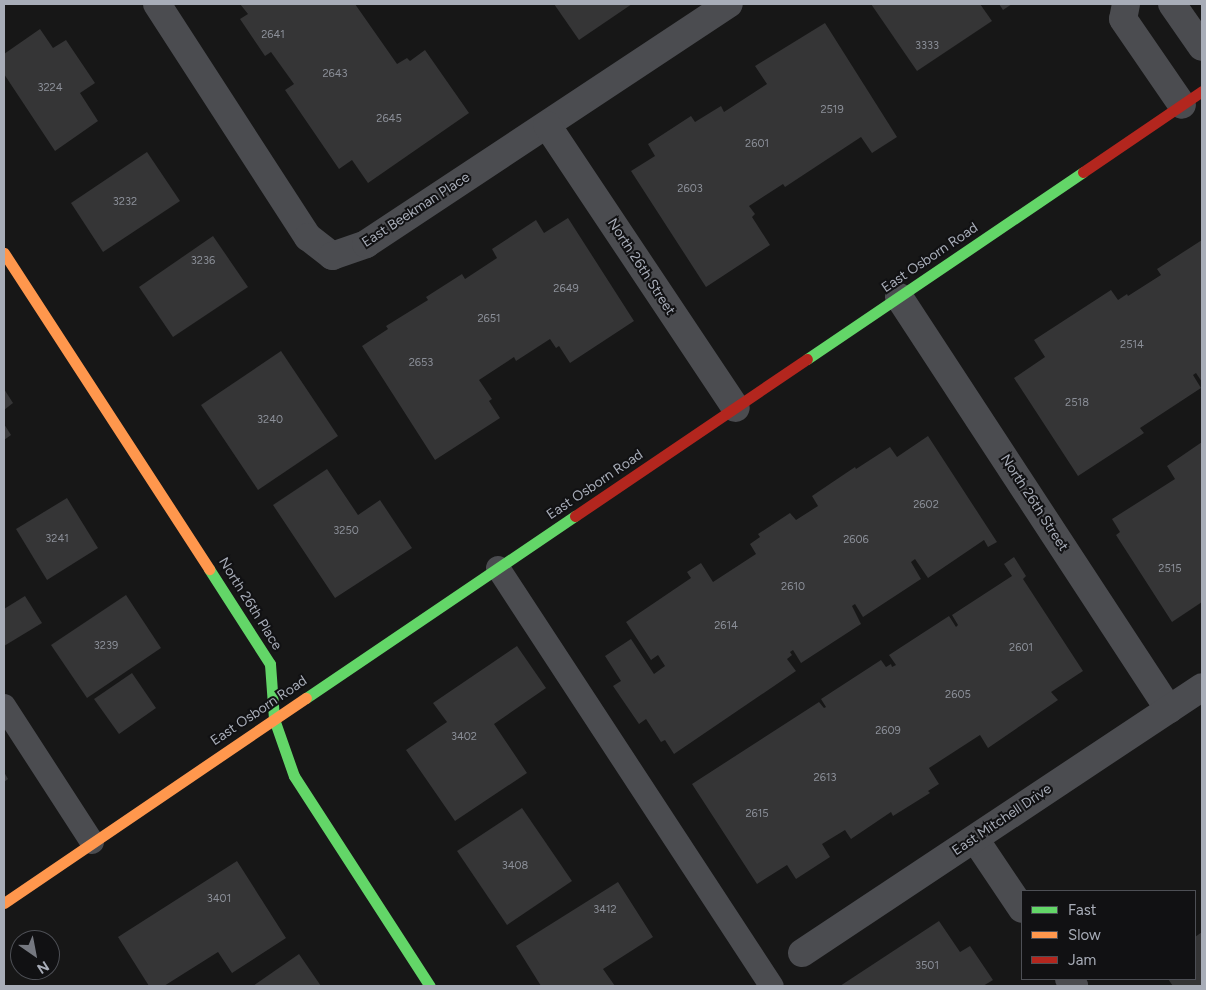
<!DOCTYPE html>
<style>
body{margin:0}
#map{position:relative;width:1206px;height:990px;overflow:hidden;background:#171717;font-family:Figtree,sans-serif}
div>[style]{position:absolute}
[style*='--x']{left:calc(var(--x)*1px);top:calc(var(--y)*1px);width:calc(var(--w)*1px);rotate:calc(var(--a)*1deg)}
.building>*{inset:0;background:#353536}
.lane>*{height:24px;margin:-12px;padding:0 12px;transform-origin:12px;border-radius:12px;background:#4b4c50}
.street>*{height:28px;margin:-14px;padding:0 14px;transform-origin:14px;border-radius:14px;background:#4b4c50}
.fast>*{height:11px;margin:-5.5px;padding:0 5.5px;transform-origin:5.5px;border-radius:5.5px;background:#63d668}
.slow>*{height:11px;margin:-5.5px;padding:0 5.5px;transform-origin:5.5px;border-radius:5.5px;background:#ff974d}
.jam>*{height:11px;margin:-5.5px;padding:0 5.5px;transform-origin:5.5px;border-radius:5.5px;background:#b3261e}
span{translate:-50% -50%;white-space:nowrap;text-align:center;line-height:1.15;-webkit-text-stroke:4px #111113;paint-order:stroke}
.number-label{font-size:11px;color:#8b8f98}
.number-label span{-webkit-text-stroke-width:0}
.street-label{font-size:14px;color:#a8adb8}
.frame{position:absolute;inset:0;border:5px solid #a8adb8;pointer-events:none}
.legend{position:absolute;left:1021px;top:890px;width:175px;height:90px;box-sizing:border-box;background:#111113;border:1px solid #4d4f55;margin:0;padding:6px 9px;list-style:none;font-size:15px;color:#a8adb8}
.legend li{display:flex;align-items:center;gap:10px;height:25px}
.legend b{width:25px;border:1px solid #4d4f55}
.north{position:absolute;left:10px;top:930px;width:50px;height:50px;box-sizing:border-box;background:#111113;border:1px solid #4d4f55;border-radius:50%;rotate:147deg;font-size:14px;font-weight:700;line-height:20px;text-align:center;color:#a8adb8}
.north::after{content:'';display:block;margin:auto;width:18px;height:22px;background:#757880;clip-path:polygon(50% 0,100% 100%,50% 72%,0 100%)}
</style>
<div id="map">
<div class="building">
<div style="clip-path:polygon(240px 4px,355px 4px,397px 64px,407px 58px,410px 61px,425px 50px,469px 113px,368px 183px,352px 160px,339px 169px,285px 90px,294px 84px,271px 52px,265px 56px,240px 19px,248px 14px)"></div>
<div style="clip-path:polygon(554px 4px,632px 4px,579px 40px)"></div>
<div style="clip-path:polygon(871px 4px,980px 4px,992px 21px,917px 71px)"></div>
<div style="clip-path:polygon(999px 4px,1012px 4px,1003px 10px)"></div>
<div style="clip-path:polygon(825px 23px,897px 137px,872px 153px,861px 137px,785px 187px,783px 184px,749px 206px,755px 214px,752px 217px,770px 245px,706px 287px,631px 171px,655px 156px,648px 144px,691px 116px,695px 122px,721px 106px,724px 112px,767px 84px,755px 66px)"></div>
<div style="clip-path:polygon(40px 29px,53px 48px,66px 40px,95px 83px,80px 93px,98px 121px,55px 151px,4px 74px,4px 54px)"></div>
<div style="clip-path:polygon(147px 152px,180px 201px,103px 252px,71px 203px)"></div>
<div style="clip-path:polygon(568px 218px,634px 321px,570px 363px,559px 346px,556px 348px,550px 339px,516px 361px,514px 357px,479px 380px,492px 399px,489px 401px,500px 418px,435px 460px,362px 346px,388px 329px,386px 326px,428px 300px,426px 297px,462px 274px,465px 279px,497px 258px,492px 249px,536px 220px,544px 233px)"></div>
<div style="clip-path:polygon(213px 236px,248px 287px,173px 337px,139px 287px)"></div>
<div style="clip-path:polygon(1202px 240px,1202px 382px,1196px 373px,1193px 375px,1201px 388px,1140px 428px,1144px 433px,1078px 476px,1014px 378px,1045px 357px,1034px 340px,1111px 290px,1118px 300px,1127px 294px,1128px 296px,1161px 275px,1157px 269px)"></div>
<div style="clip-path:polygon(281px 351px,338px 436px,258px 490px,201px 405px)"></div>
<div style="clip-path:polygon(4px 389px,13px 403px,4px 410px)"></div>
<div style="clip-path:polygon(4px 424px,11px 435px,4px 440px)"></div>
<div style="clip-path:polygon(928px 436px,997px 542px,988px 547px,984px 540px,928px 578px,915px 559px,911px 562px,921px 579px,863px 617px,855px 604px,852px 606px,861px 624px,801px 663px,793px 650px,790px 652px,792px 655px,787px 659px,796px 671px,674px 754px,665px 740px,661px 742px,646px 719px,639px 724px,613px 686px,621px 681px,605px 656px,631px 639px,654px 674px,665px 666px,658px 655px,651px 660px,626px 622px,691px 578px,687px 572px,701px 563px,713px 582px,756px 554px,750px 544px,760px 537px,758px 534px,790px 513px,796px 520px,818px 506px,812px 496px,855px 467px,856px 469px,890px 447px,897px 457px)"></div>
<div style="clip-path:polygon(1202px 442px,1202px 602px,1172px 622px,1116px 535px,1120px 532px,1112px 519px,1175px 479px,1167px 466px)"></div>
<div style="clip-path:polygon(327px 469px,358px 515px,380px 500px,412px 548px,335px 598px,273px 505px)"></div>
<div style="clip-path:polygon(67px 498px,98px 548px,47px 580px,16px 529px)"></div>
<div style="clip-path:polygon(1014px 557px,1026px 576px,1023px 579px,1083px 671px,1051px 692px,1058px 700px,988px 748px,980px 735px,929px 768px,939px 784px,928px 791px,930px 793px,893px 816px,891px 812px,851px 839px,845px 830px,822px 844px,830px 857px,796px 879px,787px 865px,757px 884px,692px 784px,819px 702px,824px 708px,826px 707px,821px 699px,881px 660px,886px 667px,891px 664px,892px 667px,896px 665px,889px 655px,949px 616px,956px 627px,958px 625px,952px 615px,1012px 576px,1004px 564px)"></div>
<div style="clip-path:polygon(126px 595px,161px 648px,87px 698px,51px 645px)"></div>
<div style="clip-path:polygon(25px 596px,42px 623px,4px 646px,4px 609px)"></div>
<div style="clip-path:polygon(517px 646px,546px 688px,494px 724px,527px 773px,455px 821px,406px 750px,447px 722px,433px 703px)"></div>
<div style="clip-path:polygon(132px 673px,156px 708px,119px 734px,94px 699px)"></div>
<div style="clip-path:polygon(4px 772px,8px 779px,4px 782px)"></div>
<div style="clip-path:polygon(522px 808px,572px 881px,507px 925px,457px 851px)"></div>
<div style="clip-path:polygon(237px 861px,286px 938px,232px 973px,218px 952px,164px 986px,149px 986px,118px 937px)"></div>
<div style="clip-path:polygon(618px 882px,653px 937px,603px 969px,615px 986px,541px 986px,516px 946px)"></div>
<div style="clip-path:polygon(939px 921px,960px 952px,970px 946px,993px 980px,983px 986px,840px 986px)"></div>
<div style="clip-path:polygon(1202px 932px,1202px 986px,1173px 986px,1168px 979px,1195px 979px,1195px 937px)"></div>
<div style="clip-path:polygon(299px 954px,321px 986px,253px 986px)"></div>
</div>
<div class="lane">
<div style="--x:498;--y:568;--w:500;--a:56.8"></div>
<div style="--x:4;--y:706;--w:162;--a:57.1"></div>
</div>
<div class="street">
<div style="--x:157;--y:4;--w:278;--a:57.1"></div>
<div style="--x:308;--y:237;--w:31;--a:38"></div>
<div style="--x:332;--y:256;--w:36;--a:-19"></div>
<div style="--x:366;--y:244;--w:435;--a:-33.5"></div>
<div style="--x:1126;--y:4;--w:15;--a:101"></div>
<div style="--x:1123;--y:19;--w:104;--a:55.5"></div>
<div style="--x:1172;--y:4;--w:52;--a:55.1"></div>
<div style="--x:547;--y:125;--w:340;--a:56.3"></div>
<div style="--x:899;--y:297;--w:493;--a:56.8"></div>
<div style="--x:975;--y:839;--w:84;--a:56.1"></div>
<div style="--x:802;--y:953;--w:480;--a:-33.6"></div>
<div style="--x:1069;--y:979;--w:9;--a:54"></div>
</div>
<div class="fast">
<div style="--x:807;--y:359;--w:333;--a:-34.1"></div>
<div style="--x:209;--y:569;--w:113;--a:57.3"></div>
<div style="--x:270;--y:664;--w:55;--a:85.8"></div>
<div style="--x:274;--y:719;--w:60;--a:70.7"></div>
<div style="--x:294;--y:776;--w:250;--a:57.1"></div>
<div style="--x:306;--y:698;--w:325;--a:-34.1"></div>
</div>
<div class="slow">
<div style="--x:4;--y:253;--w:377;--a:57"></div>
<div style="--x:4;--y:903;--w:365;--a:-34.2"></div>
</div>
<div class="jam">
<div style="--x:1083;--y:172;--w:144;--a:-34.2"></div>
<div style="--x:575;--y:516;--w:280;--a:-34.1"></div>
</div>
<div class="number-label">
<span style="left:273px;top:35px">2641</span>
<span style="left:927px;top:46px">3333</span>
<span style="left:335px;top:74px">2643</span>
<span style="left:50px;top:88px">3224</span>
<span style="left:832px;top:110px">2519</span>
<span style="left:389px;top:119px">2645</span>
<span style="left:757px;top:144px">2601</span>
<span style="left:690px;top:189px">2603</span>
<span style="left:125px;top:202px">3232</span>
<span style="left:203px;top:261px">3236</span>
<span style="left:566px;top:289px">2649</span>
<span style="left:489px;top:319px">2651</span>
<span style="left:1132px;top:345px">2514</span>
<span style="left:421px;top:363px">2653</span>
<span style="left:1077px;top:403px">2518</span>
<span style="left:270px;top:420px">3240</span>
<span style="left:926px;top:505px">2602</span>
<span style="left:346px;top:531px">3250</span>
<span style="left:57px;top:539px">3241</span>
<span style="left:856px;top:540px">2606</span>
<span style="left:1170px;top:569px">2515</span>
<span style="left:793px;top:587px">2610</span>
<span style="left:726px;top:626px">2614</span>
<span style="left:106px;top:646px">3239</span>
<span style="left:1021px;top:648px">2601</span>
<span style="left:958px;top:695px">2605</span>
<span style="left:888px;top:731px">2609</span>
<span style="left:464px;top:737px">3402</span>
<span style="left:825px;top:778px">2613</span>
<span style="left:757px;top:814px">2615</span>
<span style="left:515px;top:866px">3408</span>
<span style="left:219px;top:899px">3401</span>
<span style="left:605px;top:910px">3412</span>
<span style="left:927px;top:966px">3501</span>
</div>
<div class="street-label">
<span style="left:416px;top:210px;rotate:-33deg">East Beekman Place</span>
<span style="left:930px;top:258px;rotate:-34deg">East Osborn Road</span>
<span style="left:641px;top:267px;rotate:57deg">North 26th Street</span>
<span style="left:595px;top:485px;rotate:-34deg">East Osborn Road</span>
<span style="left:1034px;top:503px;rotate:57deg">North 26th Street</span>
<span style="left:250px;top:604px;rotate:58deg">North 26th Place</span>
<span style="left:259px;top:711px;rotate:-34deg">East Osborn Road</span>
<span style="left:1002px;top:820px;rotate:-34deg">East Mitchell Drive</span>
</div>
<div class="frame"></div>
<ul class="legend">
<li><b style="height:6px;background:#63d668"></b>Fast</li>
<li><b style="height:6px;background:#ff974d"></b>Slow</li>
<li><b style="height:6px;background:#b3261e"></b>Jam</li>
</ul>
<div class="north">N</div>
</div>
